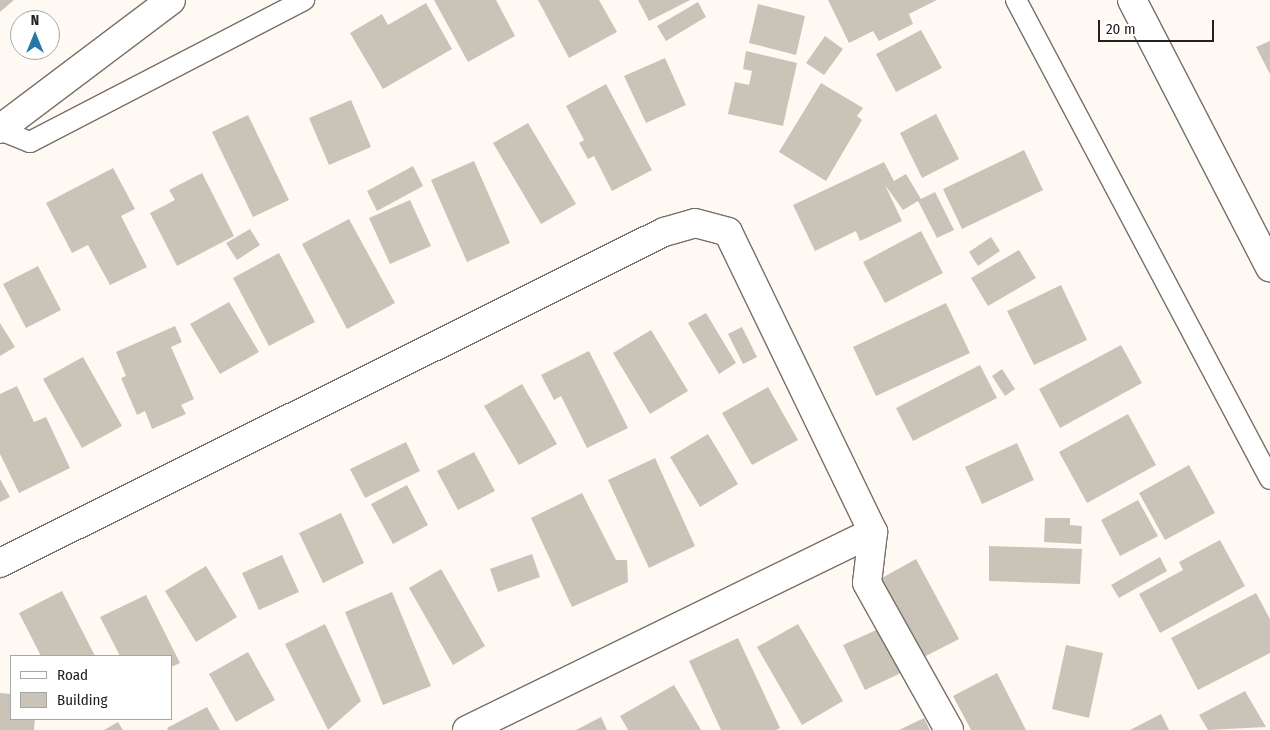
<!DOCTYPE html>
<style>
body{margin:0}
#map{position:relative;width:1270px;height:730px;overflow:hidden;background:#fff9f3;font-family:"Fira Sans Condensed",sans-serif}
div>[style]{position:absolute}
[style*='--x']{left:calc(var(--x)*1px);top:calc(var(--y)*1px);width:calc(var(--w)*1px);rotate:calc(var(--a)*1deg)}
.building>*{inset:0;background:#cac3b8}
.roads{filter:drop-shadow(1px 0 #786f67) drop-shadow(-1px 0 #786f67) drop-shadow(0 1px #786f67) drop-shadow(0 -1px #786f67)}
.service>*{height:20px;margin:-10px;padding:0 10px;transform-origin:10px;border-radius:10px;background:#fff}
.minor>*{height:28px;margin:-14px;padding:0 14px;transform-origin:14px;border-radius:14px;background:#fff}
span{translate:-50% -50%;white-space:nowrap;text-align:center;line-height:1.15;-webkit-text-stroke:4.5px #fff;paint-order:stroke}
.legend{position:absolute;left:10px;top:655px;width:162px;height:65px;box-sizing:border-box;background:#fff;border:1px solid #a7a6a5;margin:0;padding:6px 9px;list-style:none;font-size:15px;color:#24201d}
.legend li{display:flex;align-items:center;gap:10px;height:25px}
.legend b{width:25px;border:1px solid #a7a6a5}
.north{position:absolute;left:10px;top:10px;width:50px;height:50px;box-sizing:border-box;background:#fff;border:1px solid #a7a6a5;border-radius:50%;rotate:0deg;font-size:14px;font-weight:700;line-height:20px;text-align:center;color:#24201d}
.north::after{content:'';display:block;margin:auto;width:18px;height:22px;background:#2378a8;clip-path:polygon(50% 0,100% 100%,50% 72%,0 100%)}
.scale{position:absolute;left:1098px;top:20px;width:116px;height:22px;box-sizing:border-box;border:2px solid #24201d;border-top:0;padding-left:6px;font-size:15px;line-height:18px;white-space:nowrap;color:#24201d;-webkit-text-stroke:4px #fff;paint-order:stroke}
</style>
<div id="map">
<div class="building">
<div style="clip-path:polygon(0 0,14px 0,0 12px)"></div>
<div style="clip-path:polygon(434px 0,496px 0,515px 36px,468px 62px)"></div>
<div style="clip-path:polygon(538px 0,599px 0,617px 32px,569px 58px)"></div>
<div style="clip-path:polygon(638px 0,690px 0,649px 21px)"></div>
<div style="clip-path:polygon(828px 0,937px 0,909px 14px,913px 24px,879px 41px,873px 31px,849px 43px)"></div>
<div style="clip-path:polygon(698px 2px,706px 17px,666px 41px,657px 26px)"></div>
<div style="clip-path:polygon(426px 3px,452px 49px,383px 89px,350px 33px,382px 14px,388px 25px)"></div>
<div style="clip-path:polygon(758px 4px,805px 16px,796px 55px,749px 43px)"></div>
<div style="clip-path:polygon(921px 30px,942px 68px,896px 92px,876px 54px)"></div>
<div style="clip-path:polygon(825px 36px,843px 49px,824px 75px,806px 63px)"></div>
<div style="clip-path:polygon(1270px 41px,1270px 74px,1256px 47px)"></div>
<div style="clip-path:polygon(746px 51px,797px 63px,783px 126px,728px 114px,735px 82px,749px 85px,752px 71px,743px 69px)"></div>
<div style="clip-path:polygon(665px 58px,686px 105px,646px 123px,624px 76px)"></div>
<div style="clip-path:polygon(821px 83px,863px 108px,857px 116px,862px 120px,826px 181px,779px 152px)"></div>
<div style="clip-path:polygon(606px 84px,652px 170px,612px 191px,594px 156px,588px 159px,579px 143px,584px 140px,566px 106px)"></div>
<div style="clip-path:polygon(351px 100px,371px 147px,329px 165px,309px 118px)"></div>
<div style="clip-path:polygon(936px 114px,959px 159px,922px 178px,900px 133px)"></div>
<div style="clip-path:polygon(248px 115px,289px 200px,253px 217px,212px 132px)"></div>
<div style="clip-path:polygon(528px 123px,576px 204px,541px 224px,493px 143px)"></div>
<div style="clip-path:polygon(1024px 150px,1043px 190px,962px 229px,943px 189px)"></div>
<div style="clip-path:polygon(474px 161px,510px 243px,467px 262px,431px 180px)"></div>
<div style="clip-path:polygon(884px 162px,894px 181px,906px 174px,921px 199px,935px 192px,954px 230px,937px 238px,918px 201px,903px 210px,885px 185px,902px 221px,860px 241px,856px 231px,815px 251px,793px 205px)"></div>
<div style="clip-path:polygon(413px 166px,423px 186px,377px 211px,367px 191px)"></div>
<div style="clip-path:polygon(113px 168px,135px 209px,121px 216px,147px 267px,110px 285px,88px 245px,72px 253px,46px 203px)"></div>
<div style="clip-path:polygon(202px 173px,234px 236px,177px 266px,150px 213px,175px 200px,169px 190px)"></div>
<div style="clip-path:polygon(410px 200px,431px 246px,390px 264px,369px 218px)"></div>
<div style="clip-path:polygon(349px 219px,395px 303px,347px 329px,302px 244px)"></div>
<div style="clip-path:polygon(250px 229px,260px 245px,237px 260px,226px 243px)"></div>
<div style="clip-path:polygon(921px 231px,943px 273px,885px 303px,863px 262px)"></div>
<div style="clip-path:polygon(991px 237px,1000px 251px,978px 266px,969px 252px)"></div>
<div style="clip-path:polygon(1019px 250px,1036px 278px,988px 306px,971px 278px)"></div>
<div style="clip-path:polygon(279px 253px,315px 322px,269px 346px,233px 278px)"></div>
<div style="clip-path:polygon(38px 266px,61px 310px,26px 328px,3px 284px)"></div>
<div style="clip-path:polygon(1061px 285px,1087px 340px,1034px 365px,1007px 311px)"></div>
<div style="clip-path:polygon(229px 302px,259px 352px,220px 374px,190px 324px)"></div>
<div style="clip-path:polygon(946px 303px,970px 353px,876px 396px,853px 347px)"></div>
<div style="clip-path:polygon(706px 313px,736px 363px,719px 374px,688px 323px)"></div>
<div style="clip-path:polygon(0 323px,15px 347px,0 356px)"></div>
<div style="clip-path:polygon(175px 326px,182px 342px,171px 347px,194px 399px,181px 405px,186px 414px,152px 429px,145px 411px,137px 415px,121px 378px,126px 376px,116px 352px)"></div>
<div style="clip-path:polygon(742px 327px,757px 357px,743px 364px,728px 334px)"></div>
<div style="clip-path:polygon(651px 330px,688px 391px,650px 414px,613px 353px)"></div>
<div style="clip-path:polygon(1121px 345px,1142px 383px,1060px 428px,1039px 389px)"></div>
<div style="clip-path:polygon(589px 351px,628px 428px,587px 448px,561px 396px,554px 400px,541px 375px)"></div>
<div style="clip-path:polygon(83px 357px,122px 426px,82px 448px,43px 379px)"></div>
<div style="clip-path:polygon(980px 365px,997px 398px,913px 441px,896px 408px)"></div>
<div style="clip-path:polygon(1002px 369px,1015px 389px,1005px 396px,992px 376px)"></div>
<div style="clip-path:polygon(522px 384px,557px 444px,519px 465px,484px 406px)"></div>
<div style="clip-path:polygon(17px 386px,34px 422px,46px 417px,70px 468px,19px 493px,0 454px,0 394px)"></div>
<div style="clip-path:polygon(768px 387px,798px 440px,752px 465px,722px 413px)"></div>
<div style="clip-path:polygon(1128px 414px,1156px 465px,1087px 503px,1059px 452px)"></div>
<div style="clip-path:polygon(708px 434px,738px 484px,700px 507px,670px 457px)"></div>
<div style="clip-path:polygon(406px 442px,420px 471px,365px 498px,350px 469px)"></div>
<div style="clip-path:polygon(1017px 443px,1034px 480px,982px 504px,965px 467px)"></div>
<div style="clip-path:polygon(474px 452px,495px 491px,458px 510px,437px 471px)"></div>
<div style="clip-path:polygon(655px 458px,695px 546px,649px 568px,608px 480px)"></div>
<div style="clip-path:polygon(1189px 465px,1215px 513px,1165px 540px,1139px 493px)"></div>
<div style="clip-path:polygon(0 479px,10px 497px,0 502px)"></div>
<div style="clip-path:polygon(407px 485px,428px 525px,393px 544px,371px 504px)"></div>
<div style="clip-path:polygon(582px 493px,616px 560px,627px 560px,628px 582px,572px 607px,531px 518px)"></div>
<div style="clip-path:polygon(1138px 500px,1158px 536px,1120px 556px,1101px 520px)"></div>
<div style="clip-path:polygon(341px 513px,364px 563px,323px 583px,299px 533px)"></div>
<div style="clip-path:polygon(1045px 518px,1070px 518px,1070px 525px,1082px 526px,1081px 544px,1044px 542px)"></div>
<div style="clip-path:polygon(1220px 540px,1245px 586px,1160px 633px,1139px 594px,1183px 570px,1179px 562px)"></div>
<div style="clip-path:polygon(989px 546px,1082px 549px,1080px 584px,989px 581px)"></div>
<div style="clip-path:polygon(532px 554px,540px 577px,498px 592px,490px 569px)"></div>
<div style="clip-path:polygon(282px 555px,299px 592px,259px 610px,242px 573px)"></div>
<div style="clip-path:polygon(1160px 557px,1167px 571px,1119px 598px,1111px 585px)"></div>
<div style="clip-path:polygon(916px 559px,959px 639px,922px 658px,880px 579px)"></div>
<div style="clip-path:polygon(206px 566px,237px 617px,196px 642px,165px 591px)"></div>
<div style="clip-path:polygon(441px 569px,485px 646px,453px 665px,409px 588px)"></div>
<div style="clip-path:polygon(62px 591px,95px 656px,41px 656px,19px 613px)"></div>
<div style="clip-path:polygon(392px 592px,431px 686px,383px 705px,345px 612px)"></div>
<div style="clip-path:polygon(1256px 593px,1270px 619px,1270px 653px,1198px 690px,1171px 638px)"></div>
<div style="clip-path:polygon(146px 595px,180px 663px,171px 667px,171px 656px,120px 656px,100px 617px)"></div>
<div style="clip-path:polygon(325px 624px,361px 701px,328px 730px,285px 644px)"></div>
<div style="clip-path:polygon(798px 624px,843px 701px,802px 725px,757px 647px)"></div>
<div style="clip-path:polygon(883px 627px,905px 671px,865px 690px,843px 645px)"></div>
<div style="clip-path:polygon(738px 638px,780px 728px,776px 730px,721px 730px,689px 661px)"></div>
<div style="clip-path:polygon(1066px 645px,1103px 653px,1089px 718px,1052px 709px)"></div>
<div style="clip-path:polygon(248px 652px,275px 700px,236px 722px,209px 674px)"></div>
<div style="clip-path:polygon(997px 673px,1026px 730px,971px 730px,953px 696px)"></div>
<div style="clip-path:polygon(674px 685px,701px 730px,628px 730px,620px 716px)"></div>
<div style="clip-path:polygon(1245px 691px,1266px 727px,1208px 730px,1199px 715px)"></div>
<div style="clip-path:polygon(0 693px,11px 694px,11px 719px,35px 719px,34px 730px,0 730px)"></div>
<div style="clip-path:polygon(207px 707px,220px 730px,168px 730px,167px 728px)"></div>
<div style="clip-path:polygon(1161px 714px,1169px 730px,1130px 730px)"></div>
<div style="clip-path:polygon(601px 717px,607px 730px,576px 730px)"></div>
<div style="clip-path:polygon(924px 718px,930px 730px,899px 730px)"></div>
<div style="clip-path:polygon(118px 722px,123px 730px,104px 730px)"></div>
</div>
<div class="roads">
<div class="service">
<div style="--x:1016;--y:0;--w:542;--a:62.06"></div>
<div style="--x:0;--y:130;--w:32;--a:22"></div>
<div style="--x:30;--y:142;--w:309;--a:-27.4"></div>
</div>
<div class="minor">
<div style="--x:1132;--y:0;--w:301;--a:62.7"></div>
<div style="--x:0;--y:129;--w:214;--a:-37"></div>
<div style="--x:0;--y:563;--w:742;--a:-26.5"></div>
<div style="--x:664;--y:232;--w:32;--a:-16"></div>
<div style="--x:695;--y:223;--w:34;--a:15"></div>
<div style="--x:728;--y:232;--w:333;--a:64.2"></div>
<div style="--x:873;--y:532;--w:51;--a:96.7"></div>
<div style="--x:867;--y:583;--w:168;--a:60.8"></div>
<div style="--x:467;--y:730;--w:452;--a:-26"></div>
</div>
</div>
<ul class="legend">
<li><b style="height:6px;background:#fff"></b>Road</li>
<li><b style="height:14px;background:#cac3b8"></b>Building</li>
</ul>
<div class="north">N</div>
<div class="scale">20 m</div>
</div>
